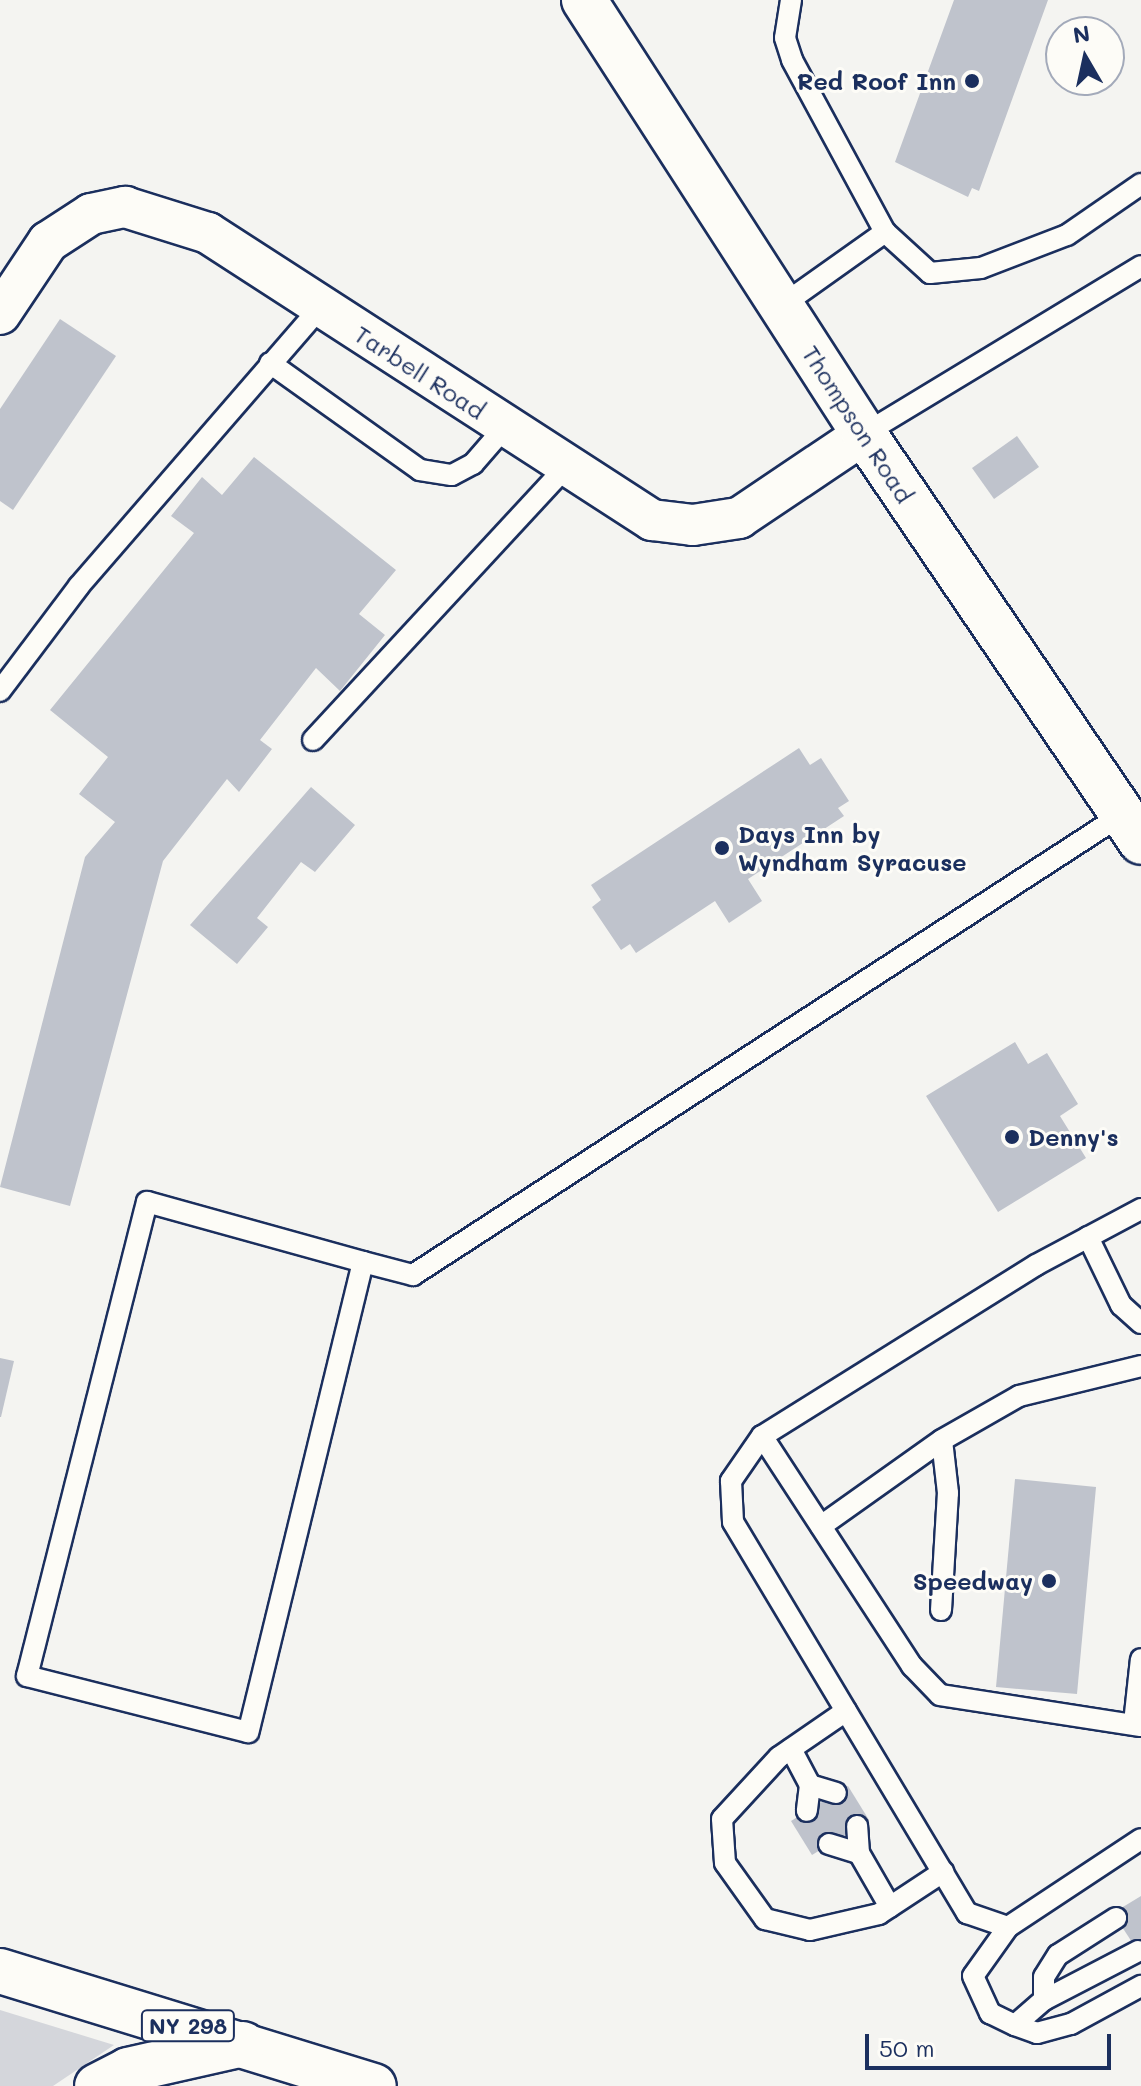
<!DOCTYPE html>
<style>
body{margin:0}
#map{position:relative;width:1141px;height:2086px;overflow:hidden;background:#f4f4f1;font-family:Mali,sans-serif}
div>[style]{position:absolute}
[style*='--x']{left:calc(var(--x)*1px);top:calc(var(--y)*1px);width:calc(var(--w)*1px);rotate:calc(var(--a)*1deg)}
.green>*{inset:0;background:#d4d6db}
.building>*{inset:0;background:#bfc3cc}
.roads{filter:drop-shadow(2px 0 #1b2f5e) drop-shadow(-2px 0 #1b2f5e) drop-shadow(0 2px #1b2f5e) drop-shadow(0 -2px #1b2f5e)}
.lane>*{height:20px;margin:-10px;padding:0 10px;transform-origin:10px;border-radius:10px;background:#fdfcf7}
.street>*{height:40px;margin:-20px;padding:0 20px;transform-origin:20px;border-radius:20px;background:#fdfcf7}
.secondary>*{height:44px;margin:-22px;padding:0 22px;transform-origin:22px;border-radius:22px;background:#fdfcf7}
.primary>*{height:44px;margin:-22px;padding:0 22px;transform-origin:22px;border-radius:22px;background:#fdfcf7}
.dots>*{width:22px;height:22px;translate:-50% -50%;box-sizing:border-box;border:4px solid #fdfcf7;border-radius:50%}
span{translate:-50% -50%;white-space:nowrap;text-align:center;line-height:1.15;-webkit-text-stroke:6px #fdfcf7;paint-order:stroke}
.shield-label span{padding:2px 6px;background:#fdfcf7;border:2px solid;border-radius:6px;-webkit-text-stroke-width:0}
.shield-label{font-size:22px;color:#1b2f5e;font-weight:700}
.poi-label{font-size:24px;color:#1b2f5e;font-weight:700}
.right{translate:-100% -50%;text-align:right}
.left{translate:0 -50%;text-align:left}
.street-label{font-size:24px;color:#1b2f5e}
.north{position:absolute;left:1045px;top:16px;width:80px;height:80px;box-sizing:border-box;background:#fdfcf7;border:2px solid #a3aaba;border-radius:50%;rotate:351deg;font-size:22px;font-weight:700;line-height:32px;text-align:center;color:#1b2f5e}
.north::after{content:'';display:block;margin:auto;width:28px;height:36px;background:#1b2f5e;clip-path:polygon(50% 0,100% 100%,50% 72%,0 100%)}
.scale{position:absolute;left:865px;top:2034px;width:246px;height:36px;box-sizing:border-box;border:4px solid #1b2f5e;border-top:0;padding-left:10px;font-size:24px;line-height:28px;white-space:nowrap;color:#1b2f5e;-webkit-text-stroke:6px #fdfcf7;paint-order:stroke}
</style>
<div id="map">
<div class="green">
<div style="clip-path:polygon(0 2010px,114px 2045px,53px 2086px,0 2086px)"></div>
</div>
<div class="building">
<div style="clip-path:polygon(954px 0,1048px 0,979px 191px,972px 188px,968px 197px,895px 162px)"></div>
<div style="clip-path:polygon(60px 319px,116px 356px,13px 510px,0 501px,0 409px)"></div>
<div style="clip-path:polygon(1017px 436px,1039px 467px,994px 499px,972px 468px)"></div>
<div style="clip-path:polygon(254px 457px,396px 570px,359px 614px,385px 635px,340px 691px,316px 668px,260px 740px,272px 749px,239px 792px,227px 779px,163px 861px,70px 1206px,0 1187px,85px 857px,115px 822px,79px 794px,108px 757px,50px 710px,194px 533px,171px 516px,202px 477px,222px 495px)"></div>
<div style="clip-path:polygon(799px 748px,810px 765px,821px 758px,849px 801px,838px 808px,844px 816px,748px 879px,762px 901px,729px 923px,715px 901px,636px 953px,630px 944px,621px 950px,592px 907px,601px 900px,591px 885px)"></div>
<div style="clip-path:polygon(311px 787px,355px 825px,315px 872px,301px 862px,257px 918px,268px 927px,237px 964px,190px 925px)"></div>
<div style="clip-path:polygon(1015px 1042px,1028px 1064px,1047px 1053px,1078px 1104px,1060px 1116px,1086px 1158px,998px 1212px,926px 1096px)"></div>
<div style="clip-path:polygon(0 1358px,14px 1361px,1px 1417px,0 1417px)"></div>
<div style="clip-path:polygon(1015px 1479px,1096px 1487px,1077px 1694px,996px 1687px)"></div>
<div style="clip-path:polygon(848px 1786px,869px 1820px,812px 1855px,791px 1821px)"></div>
<div style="clip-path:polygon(1141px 1896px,1141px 1956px,1113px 1913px)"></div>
</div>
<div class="roads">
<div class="lane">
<div style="--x:791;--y:0;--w:38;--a:99"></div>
<div style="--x:785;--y:38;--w:23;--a:72"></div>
<div style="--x:792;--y:60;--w:196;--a:61.6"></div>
<div style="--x:885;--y:232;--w:61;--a:42.3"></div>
<div style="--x:930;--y:273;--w:51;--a:-5.6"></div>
<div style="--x:981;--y:268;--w:92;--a:-21"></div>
<div style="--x:1067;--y:235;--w:90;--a:-34.6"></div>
<div style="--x:781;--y:306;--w:128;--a:-35.4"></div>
<div style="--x:270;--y:363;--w:184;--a:35.5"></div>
<div style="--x:420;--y:470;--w:32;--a:9"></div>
<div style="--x:452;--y:475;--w:24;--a:-28"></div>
<div style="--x:473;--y:464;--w:49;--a:-49.1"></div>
<div style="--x:864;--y:434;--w:324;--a:-31.2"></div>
<div style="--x:0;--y:691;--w:131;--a:-53"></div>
<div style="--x:79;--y:586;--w:369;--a:-49.1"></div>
<div style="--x:313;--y:740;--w:372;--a:-47.2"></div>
<div style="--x:1141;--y:1209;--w:119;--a:151.9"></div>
<div style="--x:1036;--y:1265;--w:323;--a:148"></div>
<div style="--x:762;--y:1436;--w:55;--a:124.6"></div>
<div style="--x:731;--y:1481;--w:41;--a:87.2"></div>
<div style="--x:733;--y:1522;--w:456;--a:59.1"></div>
<div style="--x:967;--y:1913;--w:43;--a:18.9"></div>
<div style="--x:1008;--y:1927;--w:159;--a:-33.5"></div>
<div style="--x:1088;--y:1237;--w:76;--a:64.1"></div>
<div style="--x:1121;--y:1305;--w:27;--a:42"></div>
<div style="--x:363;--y:1262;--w:484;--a:103.7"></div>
<div style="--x:248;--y:1732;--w:228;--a:-165.8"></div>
<div style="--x:27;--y:1676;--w:489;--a:-75.8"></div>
<div style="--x:147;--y:1202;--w:224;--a:15.5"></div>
<div style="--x:363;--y:1262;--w:52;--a:14.6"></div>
<div style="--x:413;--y:1275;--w:847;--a:-33"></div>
<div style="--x:762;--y:1436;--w:275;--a:56.9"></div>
<div style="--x:912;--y:1666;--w:40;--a:46"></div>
<div style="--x:940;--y:1695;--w:203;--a:8.8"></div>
<div style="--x:821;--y:1526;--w:148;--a:-35.4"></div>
<div style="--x:942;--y:1440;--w:89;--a:-29.7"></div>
<div style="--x:1019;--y:1396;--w:126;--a:-13.8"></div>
<div style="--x:941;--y:1610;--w:117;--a:-86.6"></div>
<div style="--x:948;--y:1493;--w:53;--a:-96.5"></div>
<div style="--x:846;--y:1711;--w:81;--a:145.5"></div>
<div style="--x:779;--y:1757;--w:84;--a:132.6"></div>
<div style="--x:722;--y:1819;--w:44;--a:86.1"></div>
<div style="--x:725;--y:1863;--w:69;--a:54.5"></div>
<div style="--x:765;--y:1919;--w:46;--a:13.7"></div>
<div style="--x:810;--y:1930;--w:71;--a:-13.1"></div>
<div style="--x:879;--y:1914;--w:77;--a:-33.3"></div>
<div style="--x:1134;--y:1723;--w:64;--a:-83.8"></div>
<div style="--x:791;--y:1749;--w:41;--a:62.2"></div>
<div style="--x:810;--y:1785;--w:26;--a:97"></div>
<div style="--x:810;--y:1785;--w:27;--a:17"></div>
<div style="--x:829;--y:1844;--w:31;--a:17"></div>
<div style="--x:859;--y:1853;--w:27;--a:-94"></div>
<div style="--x:859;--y:1853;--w:62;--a:60.1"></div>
<div style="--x:1008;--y:1927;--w:60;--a:125.5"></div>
<div style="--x:973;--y:1976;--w:41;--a:65.3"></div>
<div style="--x:990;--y:2013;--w:28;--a:26"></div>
<div style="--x:1015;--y:2025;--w:23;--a:20"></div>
<div style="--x:1037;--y:2033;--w:35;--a:-15"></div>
<div style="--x:1071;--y:2024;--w:80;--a:-28.5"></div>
<div style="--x:1044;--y:2000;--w:23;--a:-90"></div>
<div style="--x:1044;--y:1977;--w:26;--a:-58"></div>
<div style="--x:1058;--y:1955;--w:69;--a:-32.5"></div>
<div style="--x:1015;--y:2025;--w:38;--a:-41"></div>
<div style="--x:1044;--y:2000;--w:106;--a:-27.5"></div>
</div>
<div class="street">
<div style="--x:0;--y:314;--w:87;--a:-56.3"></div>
<div style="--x:48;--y:242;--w:51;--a:-33.1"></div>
<div style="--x:91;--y:214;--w:35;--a:-12"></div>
<div style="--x:125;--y:207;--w:87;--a:17.4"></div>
<div style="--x:208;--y:233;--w:529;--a:32.88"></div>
<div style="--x:652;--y:520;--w:41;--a:7"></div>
<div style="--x:693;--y:525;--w:47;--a:-8.7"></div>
<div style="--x:739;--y:518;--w:151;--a:-33.9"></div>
</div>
<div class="secondary">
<div style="--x:584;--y:0;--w:516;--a:57.17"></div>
<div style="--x:864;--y:434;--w:493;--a:55.8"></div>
</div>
<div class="primary">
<div style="--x:0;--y:1971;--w:391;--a:17.1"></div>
<div style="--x:97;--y:2086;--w:35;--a:-27"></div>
<div style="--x:128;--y:2070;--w:118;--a:-12.7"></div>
</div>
</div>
<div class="dots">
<div style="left:972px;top:81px;background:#1b2f5e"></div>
<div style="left:722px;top:848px;background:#1b2f5e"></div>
<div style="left:1012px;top:1137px;background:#1b2f5e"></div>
<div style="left:1049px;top:1581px;background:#1b2f5e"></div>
</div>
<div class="shield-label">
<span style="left:188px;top:2026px">NY 298</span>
</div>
<div class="poi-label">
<span class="right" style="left:956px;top:81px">Red Roof Inn</span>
<span class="left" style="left:738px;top:848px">Days Inn by<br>Wyndham Syracuse</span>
<span class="left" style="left:1028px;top:1137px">Denny's</span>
<span class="right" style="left:1033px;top:1581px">Speedway</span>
</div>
<div class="street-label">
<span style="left:420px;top:372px;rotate:33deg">Tarbell Road</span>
<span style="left:858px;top:424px;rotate:57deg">Thompson Road</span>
</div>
<div class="north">N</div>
<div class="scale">50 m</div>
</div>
